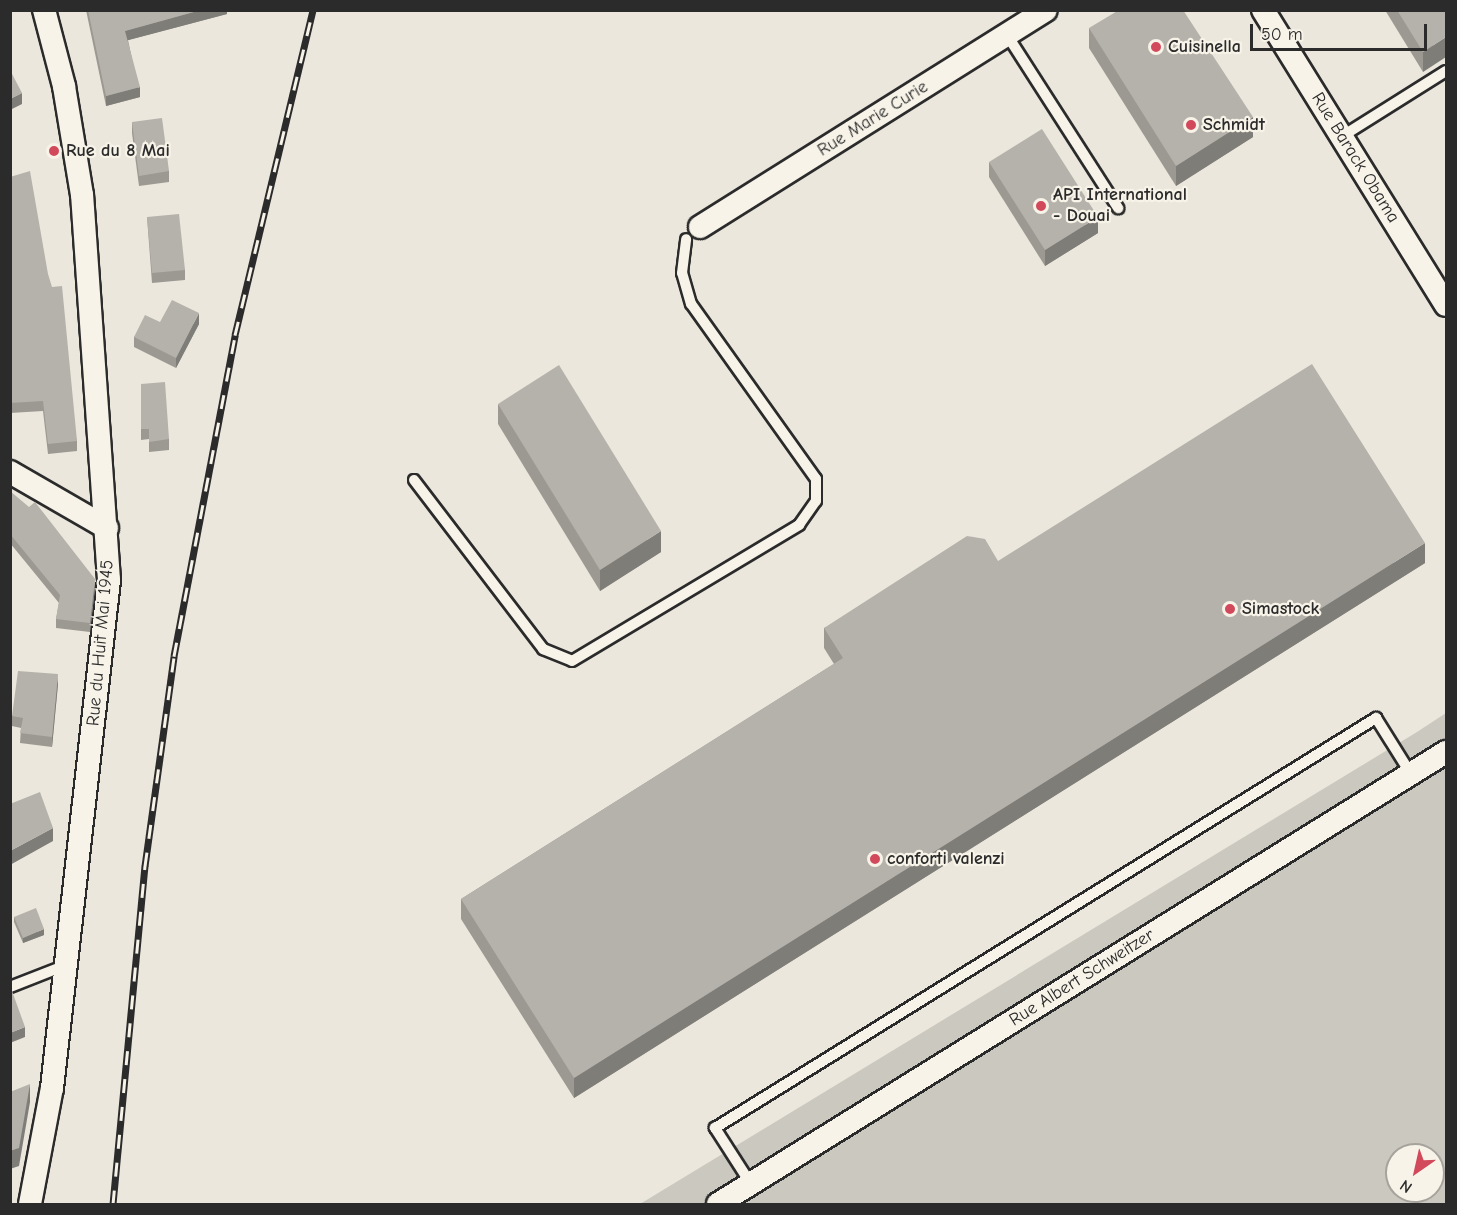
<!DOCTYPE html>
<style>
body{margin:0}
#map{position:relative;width:1457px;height:1215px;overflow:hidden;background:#ebe7dd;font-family:"Comic Neue",sans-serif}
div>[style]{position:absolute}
.green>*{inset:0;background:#cbc8bf}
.roads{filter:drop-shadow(2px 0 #2b2b2b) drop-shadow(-2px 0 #2b2b2b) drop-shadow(0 2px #2b2b2b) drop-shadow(0 -2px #2b2b2b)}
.service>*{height:10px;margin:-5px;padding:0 5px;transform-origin:5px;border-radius:5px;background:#f7f3e8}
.minor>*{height:22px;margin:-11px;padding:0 11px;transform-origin:11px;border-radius:11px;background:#f7f3e8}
.rail>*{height:7px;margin-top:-3.5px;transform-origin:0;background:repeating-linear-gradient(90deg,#f7f3e8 0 14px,#2b2b2b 0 28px);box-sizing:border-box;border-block:2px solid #2b2b2b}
.wall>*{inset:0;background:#9c9993}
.shaded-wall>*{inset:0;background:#7f7d78}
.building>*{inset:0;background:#b5b2ab}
.dots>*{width:16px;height:16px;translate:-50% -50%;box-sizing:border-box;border:3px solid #f7f3e8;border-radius:50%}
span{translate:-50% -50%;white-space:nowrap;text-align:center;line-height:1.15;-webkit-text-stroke:4.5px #f7f3e8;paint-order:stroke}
.poi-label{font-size:18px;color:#2b2b2b;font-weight:700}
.left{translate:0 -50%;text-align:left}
.street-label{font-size:18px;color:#2b2b2b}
.frame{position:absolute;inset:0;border:12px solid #2b2b2b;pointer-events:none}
.north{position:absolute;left:1385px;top:1143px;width:60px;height:60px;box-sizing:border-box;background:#f7f3e8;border:2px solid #a5a39c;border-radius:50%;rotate:214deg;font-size:16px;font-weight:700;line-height:24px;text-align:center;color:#2b2b2b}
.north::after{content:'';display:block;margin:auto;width:21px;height:27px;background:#d1495b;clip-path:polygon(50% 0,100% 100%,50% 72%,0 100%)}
.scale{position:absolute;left:1250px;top:24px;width:177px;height:27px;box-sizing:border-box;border:3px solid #2b2b2b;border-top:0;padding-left:8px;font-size:18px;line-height:21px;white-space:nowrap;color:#2b2b2b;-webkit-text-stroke:4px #f7f3e8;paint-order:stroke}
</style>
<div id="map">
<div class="green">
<i style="clip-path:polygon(evenodd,1446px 713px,1446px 1204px,640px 1204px,1417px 732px,1446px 713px,1397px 1155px,1433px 1155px,1433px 1191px,1397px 1191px,1397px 1155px)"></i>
</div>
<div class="roads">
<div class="service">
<i style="left:1007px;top:35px;width:206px;rotate:57.3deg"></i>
<i style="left:1341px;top:137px;width:124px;rotate:-32.2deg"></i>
<i style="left:414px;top:480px;width:213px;rotate:52.6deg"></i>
<i style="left:543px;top:649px;width:31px;rotate:22deg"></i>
<i style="left:572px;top:661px;width:265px;rotate:-30.9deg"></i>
<i style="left:799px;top:525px;width:29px;rotate:-55deg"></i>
<i style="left:816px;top:501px;width:22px;rotate:-90deg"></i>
<i style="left:816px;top:479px;width:215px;rotate:-125.5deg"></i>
<i style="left:691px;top:304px;width:32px;rotate:-106deg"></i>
<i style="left:682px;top:273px;width:34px;rotate:-83deg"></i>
<i style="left:10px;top:987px;width:60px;rotate:-21.4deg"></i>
<i style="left:751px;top:1184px;width:67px;rotate:-122.7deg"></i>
<i style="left:715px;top:1128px;width:778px;rotate:-31.81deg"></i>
<i style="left:1376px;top:718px;width:66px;rotate:58deg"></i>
</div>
<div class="minor">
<i style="left:1263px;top:10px;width:347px;rotate:58.2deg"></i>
<i style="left:700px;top:227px;width:408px;rotate:-32.1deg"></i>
<i style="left:10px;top:472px;width:112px;rotate:30deg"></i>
<i style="left:30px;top:1204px;width:118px;rotate:-79.3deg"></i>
<i style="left:52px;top:1088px;width:511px;rotate:-83.6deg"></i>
<i style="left:109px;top:580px;width:386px;rotate:-94deg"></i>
<i style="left:82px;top:195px;width:110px;rotate:-99.4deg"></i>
<i style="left:64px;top:86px;width:79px;rotate:-104.7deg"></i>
<i style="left:718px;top:1204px;width:857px;rotate:-31.84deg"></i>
</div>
</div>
<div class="rail">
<i style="left:113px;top:1204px;width:340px;rotate:-84.6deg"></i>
<i style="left:145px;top:866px;width:212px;rotate:-82.1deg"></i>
<i style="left:174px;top:656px;width:327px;rotate:-79.2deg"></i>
<i style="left:235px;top:335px;width:334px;rotate:-76.5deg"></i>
</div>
<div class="wall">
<i style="clip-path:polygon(86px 10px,227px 10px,227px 14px,128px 40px,140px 97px,106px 106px)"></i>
<i style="clip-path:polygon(1385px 10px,1446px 10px,1423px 72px)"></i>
<i style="clip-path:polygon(1089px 28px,1253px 137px,1176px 186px,1089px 48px)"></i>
<i style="clip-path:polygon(132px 122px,169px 171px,169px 182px,139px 186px,132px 133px)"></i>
<i style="clip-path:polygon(989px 162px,1098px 233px,1045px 266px,989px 177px)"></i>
<i style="clip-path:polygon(10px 177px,77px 441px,77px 451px,48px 454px,43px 411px,10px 413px)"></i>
<i style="clip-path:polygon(147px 217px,185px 270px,185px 280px,152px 283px)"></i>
<i style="clip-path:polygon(160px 322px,199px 324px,176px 368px,134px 347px,134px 337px)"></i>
<i style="clip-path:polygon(141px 384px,169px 439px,169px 450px,149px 452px,149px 439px,141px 440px)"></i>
<i style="clip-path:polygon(498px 404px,661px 552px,600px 591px,498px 424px)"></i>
<i style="clip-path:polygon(10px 491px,95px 588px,90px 632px,56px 628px,56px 619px,59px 603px,10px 543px)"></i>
<i style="clip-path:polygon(998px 561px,1425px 563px,574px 1098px,461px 919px,461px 899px,834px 664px,824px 648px,824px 628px)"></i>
<i style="clip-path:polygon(58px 684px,52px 747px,20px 743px,21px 728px,12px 726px,12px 716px)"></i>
<i style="clip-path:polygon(14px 917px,44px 935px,23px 943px,14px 922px)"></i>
</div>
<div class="shaded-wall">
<i style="clip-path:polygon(201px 10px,227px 10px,227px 14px,125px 41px,125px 31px)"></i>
<i style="clip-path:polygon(1446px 37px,1446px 57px,1423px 72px,1423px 52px)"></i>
<i style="clip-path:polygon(140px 87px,140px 97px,106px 106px,106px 96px)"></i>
<i style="clip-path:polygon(22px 93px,22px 104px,10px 110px,10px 99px)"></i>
<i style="clip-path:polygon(1253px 117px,1253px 137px,1176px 186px,1176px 166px)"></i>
<i style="clip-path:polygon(1098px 217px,1098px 233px,1045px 266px,1045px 250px)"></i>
<i style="clip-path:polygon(199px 313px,199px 324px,176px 368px,176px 358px)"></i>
<i style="clip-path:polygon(661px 531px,661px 552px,600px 591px,600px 570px)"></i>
<i style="clip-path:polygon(1425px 543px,1425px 563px,574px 1098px,574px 1078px)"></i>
<i style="clip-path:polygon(95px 579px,95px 588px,90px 632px,90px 623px)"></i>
<i style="clip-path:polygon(58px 674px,58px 684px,52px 747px,52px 737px)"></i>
<i style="clip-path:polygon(53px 828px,53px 841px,10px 865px,10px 851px)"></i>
<i style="clip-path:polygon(12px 902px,12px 916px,10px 916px,10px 903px)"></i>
<i style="clip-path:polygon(44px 929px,44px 935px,23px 943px,23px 938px)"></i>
<i style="clip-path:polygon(25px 1027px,25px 1037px,10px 1043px,10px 1033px)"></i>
<i style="clip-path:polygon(30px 1084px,30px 1102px,19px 1166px,10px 1169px,10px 1151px)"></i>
</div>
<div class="building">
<i style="clip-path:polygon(88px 10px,201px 10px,125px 31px,140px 87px,106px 96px)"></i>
<i style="clip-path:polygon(1119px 10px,1183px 10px,1253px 117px,1176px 166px,1089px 28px)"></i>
<i style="clip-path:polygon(1397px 10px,1446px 10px,1446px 37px,1423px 52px)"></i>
<i style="clip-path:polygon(10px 70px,22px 93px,10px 99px)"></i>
<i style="clip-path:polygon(162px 118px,169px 171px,139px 176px,132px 122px)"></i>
<i style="clip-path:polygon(1042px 129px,1098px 217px,1045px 250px,989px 162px)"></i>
<i style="clip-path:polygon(30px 171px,48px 274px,52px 287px,62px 286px,77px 441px,48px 444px,43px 401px,10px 403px,10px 177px)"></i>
<i style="clip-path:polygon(179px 214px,185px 270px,152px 273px,147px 217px)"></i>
<i style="clip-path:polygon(172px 300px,199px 313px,176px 358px,134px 337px,145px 315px,160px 322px)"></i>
<i style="clip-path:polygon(1312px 364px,1425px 543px,574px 1078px,461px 899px,843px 658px,824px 628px,967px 536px,985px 539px,998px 561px)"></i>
<i style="clip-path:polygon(559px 365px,661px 531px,600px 570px,498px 404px)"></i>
<i style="clip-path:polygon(165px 382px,169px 439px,149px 442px,149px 429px,141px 429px,141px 384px)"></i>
<i style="clip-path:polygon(10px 491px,29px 507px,35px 502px,95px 579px,90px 623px,56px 619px,60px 595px,10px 534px)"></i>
<i style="clip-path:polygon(18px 671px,58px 674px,52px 737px,20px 733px,23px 718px,12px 716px)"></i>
<i style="clip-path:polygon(40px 792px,53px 828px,10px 851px,10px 804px)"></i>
<i style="clip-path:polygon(36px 908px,44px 929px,23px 938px,14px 917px)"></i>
<i style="clip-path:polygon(12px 991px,25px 1027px,10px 1033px,10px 992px)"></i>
<i style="clip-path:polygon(30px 1084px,19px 1148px,10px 1151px,10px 1092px)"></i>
</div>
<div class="dots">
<i style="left:1156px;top:47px;background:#d1495b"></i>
<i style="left:1191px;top:125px;background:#d1495b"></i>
<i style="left:54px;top:151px;background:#d1495b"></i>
<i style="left:1041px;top:206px;background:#d1495b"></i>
<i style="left:1230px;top:609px;background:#d1495b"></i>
<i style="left:875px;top:859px;background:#d1495b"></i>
</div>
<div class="poi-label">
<span class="left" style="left:1168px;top:47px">Cuisinella</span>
<span class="left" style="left:1203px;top:125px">Schmidt</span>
<span class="left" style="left:66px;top:151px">Rue du 8 Mai</span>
<span class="left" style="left:1053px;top:206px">API International<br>- Douai</span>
<span class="left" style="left:1242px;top:609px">Simastock</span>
<span class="left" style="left:887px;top:859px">conforti valenzi</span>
</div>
<div class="street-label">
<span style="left:873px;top:119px;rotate:-32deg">Rue Marie Curie</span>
<span style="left:1355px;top:158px;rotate:58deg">Rue Barack Obama</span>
<span style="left:101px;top:643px;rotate:-85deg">Rue du Huit Mai 1945</span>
<span style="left:1082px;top:978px;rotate:-32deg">Rue Albert Schweitzer</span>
</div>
<div class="frame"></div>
<div class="north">N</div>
<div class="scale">50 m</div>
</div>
